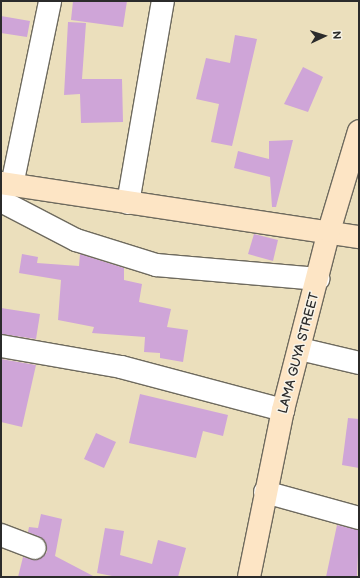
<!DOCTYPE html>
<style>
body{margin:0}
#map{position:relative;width:360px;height:578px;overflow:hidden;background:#ebdfbc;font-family:"Balsamiq Sans",sans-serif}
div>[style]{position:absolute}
.building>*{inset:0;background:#cfa5d8}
.roads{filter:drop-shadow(1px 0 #6e6a5e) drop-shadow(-1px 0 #6e6a5e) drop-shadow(0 1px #6e6a5e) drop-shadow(0 -1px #6e6a5e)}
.street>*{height:22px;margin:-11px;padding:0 11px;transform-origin:11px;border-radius:11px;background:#fff}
.secondary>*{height:22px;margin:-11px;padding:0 11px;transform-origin:11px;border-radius:11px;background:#fde5c5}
span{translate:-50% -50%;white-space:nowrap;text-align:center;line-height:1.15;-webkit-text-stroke:3px #f7f3e8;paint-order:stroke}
.street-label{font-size:13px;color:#2b2b2b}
.frame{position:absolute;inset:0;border:2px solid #2b2b2b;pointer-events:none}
.north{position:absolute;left:304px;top:16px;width:40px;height:40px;-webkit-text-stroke:3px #f7f3e8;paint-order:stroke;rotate:86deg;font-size:11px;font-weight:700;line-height:16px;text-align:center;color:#2b2b2b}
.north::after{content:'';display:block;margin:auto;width:14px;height:18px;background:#2b2b2b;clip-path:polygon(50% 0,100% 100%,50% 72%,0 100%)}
</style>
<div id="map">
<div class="building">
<i style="clip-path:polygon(73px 1px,127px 1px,123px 27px,71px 20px)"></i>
<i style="clip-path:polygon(1px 16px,30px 21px,27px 37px,1px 33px)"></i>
<i style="clip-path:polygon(68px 22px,86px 23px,82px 79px,122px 79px,123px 122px,81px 123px,80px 94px,64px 95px)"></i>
<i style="clip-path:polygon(235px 35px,257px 39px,232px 146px,211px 142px,219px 104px,196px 99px,206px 58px,230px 63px)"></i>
<i style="clip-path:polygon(303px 67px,323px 77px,308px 112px,284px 104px)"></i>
<i style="clip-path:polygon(293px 140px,276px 207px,272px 207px,270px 177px,234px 168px,238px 151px,269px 159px,269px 141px)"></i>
<i style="clip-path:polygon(254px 234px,278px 240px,273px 261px,248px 254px)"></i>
<i style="clip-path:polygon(22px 254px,38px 257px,37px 263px,79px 266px,80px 254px,124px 268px,124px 280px,142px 284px,139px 302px,171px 309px,167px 327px,188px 330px,183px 362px,160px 358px,160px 353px,144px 352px,145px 337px,92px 333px,94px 327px,58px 320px,61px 280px,19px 273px)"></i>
<i style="clip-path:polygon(1px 308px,40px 314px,36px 339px,1px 334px)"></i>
<i style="clip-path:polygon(1px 359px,36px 365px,22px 427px,1px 422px)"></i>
<i style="clip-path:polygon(140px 394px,228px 415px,223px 436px,203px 431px,196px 458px,129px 443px)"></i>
<i style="clip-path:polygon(348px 418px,359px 419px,359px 468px,342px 465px)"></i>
<i style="clip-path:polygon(96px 433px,116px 442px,104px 468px,84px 459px)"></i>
<i style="clip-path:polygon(41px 514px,62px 519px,55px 556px,95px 577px,18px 577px,23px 557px,37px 560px,47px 552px,44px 540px,28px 532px,29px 527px,38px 528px)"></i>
<i style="clip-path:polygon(337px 525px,359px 530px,357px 577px,326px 577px)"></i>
<i style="clip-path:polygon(105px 528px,124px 531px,120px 555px,152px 564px,158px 540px,186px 548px,178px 577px,117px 577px,97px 573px)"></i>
</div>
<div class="roads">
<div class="street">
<i style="left:12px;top:185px;width:188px;rotate:-78.3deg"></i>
<i style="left:1px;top:201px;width:85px;rotate:27.5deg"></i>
<i style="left:76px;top:240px;width:84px;rotate:17.4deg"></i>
<i style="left:156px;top:265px;width:163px;rotate:4.9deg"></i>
<i style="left:128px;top:203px;width:205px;rotate:-80.2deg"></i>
<i style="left:1px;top:346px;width:122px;rotate:9.9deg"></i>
<i style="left:121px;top:367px;width:168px;rotate:14.9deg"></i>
<i style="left:300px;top:349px;width:61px;rotate:13.3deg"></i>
<i style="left:265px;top:492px;width:98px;rotate:15.5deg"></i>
<i style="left:1px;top:535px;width:36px;rotate:21deg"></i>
</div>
<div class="secondary">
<i style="left:1px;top:183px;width:362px;rotate:8.6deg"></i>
<i style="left:249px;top:577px;width:170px;rotate:-78.5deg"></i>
<i style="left:283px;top:410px;width:185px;rotate:-75.6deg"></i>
<i style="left:329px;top:231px;width:104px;rotate:-73.3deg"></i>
</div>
</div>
<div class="street-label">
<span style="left:299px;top:353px;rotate:-75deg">LAMA GUYA STREET</span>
</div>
<div class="frame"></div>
<div class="north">N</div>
</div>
